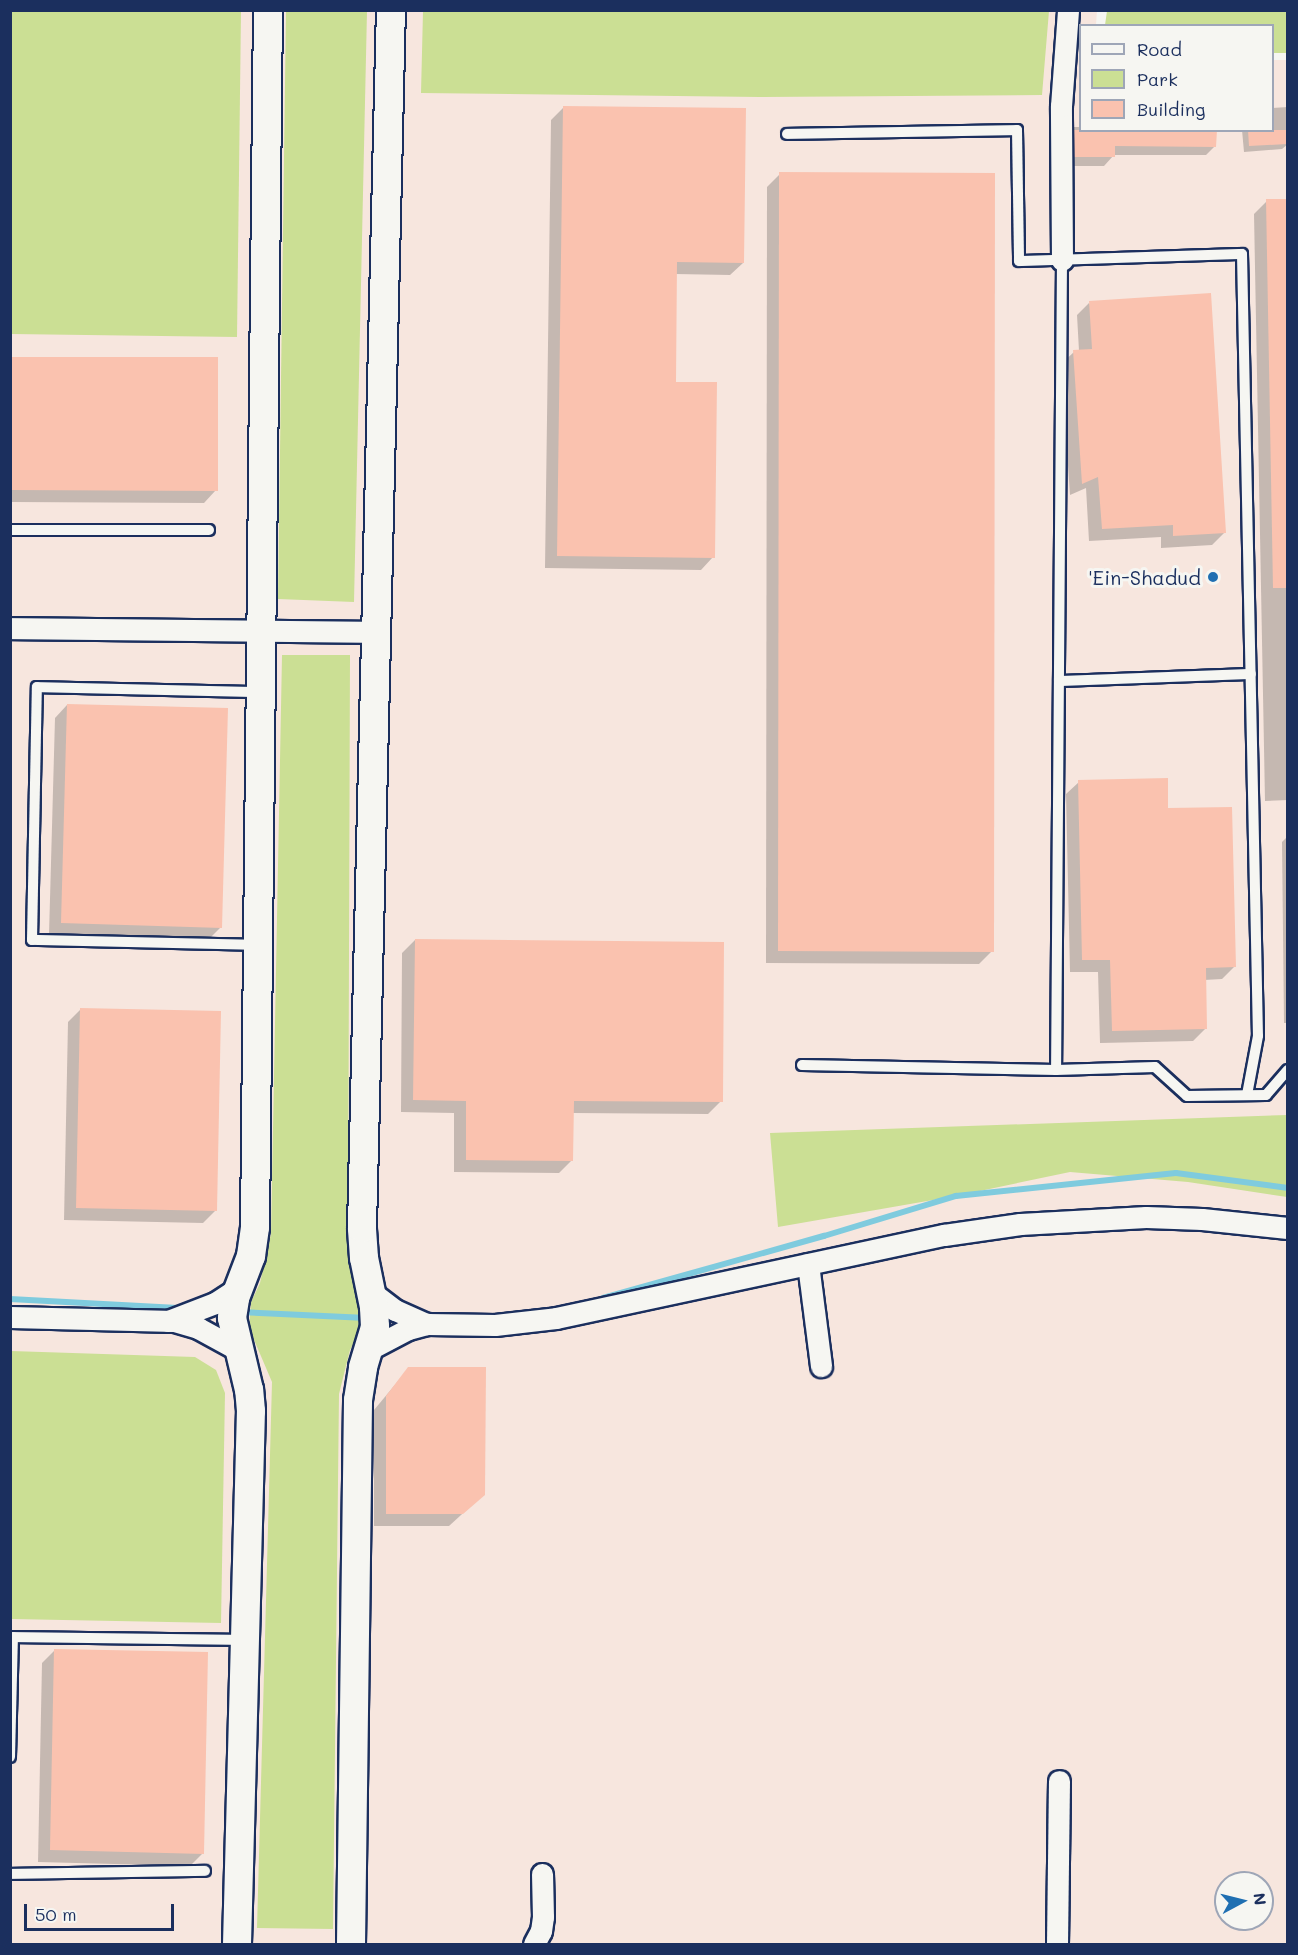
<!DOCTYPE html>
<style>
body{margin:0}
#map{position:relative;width:1298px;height:1955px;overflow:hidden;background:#f6f6f2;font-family:Mali,sans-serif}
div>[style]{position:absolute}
.built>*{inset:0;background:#f7e6de}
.green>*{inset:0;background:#cbdf94}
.shadow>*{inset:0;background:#0003}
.stream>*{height:6px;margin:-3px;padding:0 3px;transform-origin:3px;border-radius:3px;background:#7fcbde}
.building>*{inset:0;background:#fac2af}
.roads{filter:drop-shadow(2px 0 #1b2f5e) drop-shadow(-2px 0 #1b2f5e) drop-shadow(0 2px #1b2f5e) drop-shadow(0 -2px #1b2f5e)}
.lane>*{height:10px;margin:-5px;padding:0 5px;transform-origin:5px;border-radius:5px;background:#f6f6f2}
.street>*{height:21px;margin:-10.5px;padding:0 10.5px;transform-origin:10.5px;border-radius:10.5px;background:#f6f6f2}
.secondary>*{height:28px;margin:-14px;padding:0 14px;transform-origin:14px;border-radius:14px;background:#f6f6f2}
.dots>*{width:16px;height:16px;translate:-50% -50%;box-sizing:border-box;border:3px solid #f6f6f2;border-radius:50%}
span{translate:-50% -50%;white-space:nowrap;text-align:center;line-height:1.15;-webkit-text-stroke:6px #f6f6f2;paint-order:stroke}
.poi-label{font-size:20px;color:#1b2f5e}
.right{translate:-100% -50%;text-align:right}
.frame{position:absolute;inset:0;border:12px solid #1b2f5e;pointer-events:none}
.legend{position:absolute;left:1079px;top:24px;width:195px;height:108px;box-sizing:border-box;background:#f6f6f2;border:2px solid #9ea6b7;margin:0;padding:8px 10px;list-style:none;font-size:18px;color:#1b2f5e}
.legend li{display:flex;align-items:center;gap:12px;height:30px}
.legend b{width:30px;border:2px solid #9ea6b7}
.north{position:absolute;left:1214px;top:1871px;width:60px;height:60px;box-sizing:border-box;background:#f6f6f2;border:2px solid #9ea6b7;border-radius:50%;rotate:83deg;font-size:16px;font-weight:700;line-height:24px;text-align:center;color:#1b2f5e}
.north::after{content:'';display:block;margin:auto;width:21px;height:27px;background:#1f6fb2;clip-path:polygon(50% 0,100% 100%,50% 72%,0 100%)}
.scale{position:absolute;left:24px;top:1904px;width:150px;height:27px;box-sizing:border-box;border:3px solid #1b2f5e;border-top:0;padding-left:8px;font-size:18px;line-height:21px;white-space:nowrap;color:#1b2f5e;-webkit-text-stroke:4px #f6f6f2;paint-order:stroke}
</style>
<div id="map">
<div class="built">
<i style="clip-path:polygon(evenodd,11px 11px,1097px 11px,1096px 25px,1080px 26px,1080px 130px,1272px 130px,1273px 60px,1287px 60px,1287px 1944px,11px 1944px,11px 11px,1226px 1883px,1262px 1883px,1262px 1919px,1226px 1919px,1226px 1883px)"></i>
</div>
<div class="green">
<i style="clip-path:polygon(11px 10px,241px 11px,237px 337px,11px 334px)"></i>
<i style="clip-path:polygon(286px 11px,367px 11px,354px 602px,278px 599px)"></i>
<i style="clip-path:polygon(423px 11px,423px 10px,1049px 11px,1042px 95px,760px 97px,421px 93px)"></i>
<i style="clip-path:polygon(1107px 11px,1287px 11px,1287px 53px,1273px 53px,1272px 26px,1105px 25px)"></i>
<i style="clip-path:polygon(282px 655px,350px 655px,348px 1251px,362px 1305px,359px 1333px,350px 1350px,339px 1394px,333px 1929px,257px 1928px,272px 1382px,249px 1328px,251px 1302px,260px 1283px,271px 1234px)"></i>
<i style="clip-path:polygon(1287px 1115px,1287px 1197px,1188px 1182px,1070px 1172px,956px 1196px,778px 1227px,770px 1133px)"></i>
<i style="clip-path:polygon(11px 1351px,195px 1357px,216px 1370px,225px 1393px,221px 1623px,11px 1619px)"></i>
</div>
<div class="shadow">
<i style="clip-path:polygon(1288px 107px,1288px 144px,1282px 149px,1244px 152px,1242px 130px,1272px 130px,1272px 108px)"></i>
<i style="clip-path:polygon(563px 108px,743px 263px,730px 275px,675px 274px,674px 384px,713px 557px,701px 570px,545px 568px,551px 120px)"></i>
<i style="clip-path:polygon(1074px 127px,1080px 127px,1080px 130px,1215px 146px,1206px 155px,1114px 155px,1104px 166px,1065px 166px,1065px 137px)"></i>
<i style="clip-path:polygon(780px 174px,992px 951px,979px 964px,766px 963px,767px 187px)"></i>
<i style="clip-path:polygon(1267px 201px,1288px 201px,1288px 800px,1265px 801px,1254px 214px)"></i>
<i style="clip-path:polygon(1089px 303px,1225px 532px,1212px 545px,1161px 548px,1161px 537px,1089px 541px,1086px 488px,1070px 495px,1061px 364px,1074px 352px,1079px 351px,1077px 315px)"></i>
<i style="clip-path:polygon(11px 358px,216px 490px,204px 503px,10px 502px)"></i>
<i style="clip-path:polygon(67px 705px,221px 927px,208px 940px,49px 935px,55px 718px)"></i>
<i style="clip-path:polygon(1079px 782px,1167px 810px,1234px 967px,1222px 979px,1204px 980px,1206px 1028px,1193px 1041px,1100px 1043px,1098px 972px,1070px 972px,1066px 794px)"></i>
<i style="clip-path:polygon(1288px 836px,1288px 1023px,1284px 1023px,1282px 842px)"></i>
<i style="clip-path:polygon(415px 940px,721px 1101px,708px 1114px,572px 1113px,572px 1160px,559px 1173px,454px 1172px,454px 1113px,401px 1112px,402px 953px)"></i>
<i style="clip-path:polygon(81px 1009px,216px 1210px,203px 1223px,64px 1220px,68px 1022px)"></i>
<i style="clip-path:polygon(409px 1368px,484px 1494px,449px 1526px,374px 1526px,374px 1410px)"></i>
<i style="clip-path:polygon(55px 1650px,203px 1853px,190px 1866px,38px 1862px,42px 1663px)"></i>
</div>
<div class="stream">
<i style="left:603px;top:1298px;width:230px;rotate:-15.7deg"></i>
<i style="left:824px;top:1236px;width:138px;rotate:-16.9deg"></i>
<i style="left:956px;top:1196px;width:221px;rotate:-6deg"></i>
<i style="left:1176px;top:1173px;width:113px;rotate:7.6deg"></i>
<i style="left:10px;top:1299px;width:168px;rotate:3.1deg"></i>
<i style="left:239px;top:1312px;width:128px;rotate:2.7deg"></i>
</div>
<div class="building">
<i style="clip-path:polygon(563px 106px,746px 108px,744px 263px,677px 262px,676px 382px,717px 382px,715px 558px,557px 556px)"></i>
<i style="clip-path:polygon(1074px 130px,1217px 130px,1216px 147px,1115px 146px,1115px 157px,1074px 157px)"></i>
<i style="clip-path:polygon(1248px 130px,1287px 130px,1287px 144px,1249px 146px)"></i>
<i style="clip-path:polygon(779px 172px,995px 173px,994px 952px,778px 951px)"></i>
<i style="clip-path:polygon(1266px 199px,1287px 199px,1287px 588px,1273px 588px)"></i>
<i style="clip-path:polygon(1211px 293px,1226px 533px,1173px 536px,1173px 525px,1102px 529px,1098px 477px,1082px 484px,1073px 350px,1092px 349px,1089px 301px)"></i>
<i style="clip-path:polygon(11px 357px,218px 357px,218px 491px,10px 490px)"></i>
<i style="clip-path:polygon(67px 704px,228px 708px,222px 928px,61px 923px)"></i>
<i style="clip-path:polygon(1168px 778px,1168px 808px,1232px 807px,1236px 967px,1206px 968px,1207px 1029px,1112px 1031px,1110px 960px,1082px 960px,1078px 780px)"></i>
<i style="clip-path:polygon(415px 939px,724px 942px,723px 1102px,574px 1101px,573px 1161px,466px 1160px,466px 1101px,413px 1100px)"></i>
<i style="clip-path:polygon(80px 1008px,221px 1011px,217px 1211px,76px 1208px)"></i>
<i style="clip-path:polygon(408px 1367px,486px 1367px,485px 1495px,463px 1514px,386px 1514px,386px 1396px)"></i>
<i style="clip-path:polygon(54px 1649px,208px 1652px,204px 1854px,50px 1850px)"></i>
</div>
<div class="roads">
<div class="lane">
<i style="left:787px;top:134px;width:230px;rotate:-1deg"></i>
<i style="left:1017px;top:130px;width:131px;rotate:89.1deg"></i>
<i style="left:1019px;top:261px;width:223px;rotate:-1.8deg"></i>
<i style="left:1242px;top:254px;width:782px;rotate:88.83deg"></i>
<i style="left:1258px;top:1036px;width:60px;rotate:100.6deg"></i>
<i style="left:1062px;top:260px;width:810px;rotate:90.42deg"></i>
<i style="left:1056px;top:1070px;width:99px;rotate:-1.7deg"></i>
<i style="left:1155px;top:1067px;width:43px;rotate:42.2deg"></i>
<i style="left:1187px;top:1096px;width:79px;rotate:-0.7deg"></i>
<i style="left:1266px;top:1095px;width:33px;rotate:-49deg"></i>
<i style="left:10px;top:530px;width:199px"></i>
<i style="left:1059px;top:681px;width:192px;rotate:-2.1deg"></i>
<i style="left:258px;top:945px;width:226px;rotate:-178.7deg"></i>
<i style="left:32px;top:940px;width:253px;rotate:-88.9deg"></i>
<i style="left:37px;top:687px;width:222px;rotate:1.3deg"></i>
<i style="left:802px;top:1065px;width:254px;rotate:1.1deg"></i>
<i style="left:10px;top:1757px;width:120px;rotate:-88.6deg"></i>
<i style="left:13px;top:1637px;width:232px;rotate:0.7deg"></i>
<i style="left:10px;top:1874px;width:195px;rotate:-0.9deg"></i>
</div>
<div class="street">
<i style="left:1062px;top:260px;width:154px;rotate:-90.4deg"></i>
<i style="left:1061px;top:106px;width:96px;rotate:-85.8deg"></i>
<i style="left:10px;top:628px;width:366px;rotate:0.6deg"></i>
<i style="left:808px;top:1264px;width:103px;rotate:82.7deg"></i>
<i style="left:371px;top:1292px;width:30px;rotate:37deg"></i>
<i style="left:395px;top:1310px;width:35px;rotate:24deg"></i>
<i style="left:10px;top:1317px;width:164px;rotate:1.4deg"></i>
<i style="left:174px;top:1321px;width:25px;rotate:16deg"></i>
<i style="left:198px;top:1328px;width:48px;rotate:28.7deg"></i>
<i style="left:168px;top:1321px;width:50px;rotate:-21deg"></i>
<i style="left:215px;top:1303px;width:31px;rotate:-33deg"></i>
<i style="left:370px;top:1349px;width:43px;rotate:-27.8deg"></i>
<i style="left:408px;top:1329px;width:20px;rotate:-15deg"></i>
<i style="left:427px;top:1324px;width:68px;rotate:0.8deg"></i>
<i style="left:495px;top:1325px;width:61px;rotate:-6.5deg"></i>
<i style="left:556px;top:1318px;width:397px;rotate:-12.1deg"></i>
<i style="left:944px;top:1235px;width:77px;rotate:-8.2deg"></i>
<i style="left:1020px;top:1224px;width:126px;rotate:-3.2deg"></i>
<i style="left:1146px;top:1217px;width:56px;rotate:2deg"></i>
<i style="left:1202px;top:1219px;width:86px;rotate:6deg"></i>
<i style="left:534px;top:1944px;width:15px;rotate:-62deg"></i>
<i style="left:541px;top:1931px;width:14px;rotate:-82deg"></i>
<i style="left:543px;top:1917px;width:43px;rotate:-91.3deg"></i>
<i style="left:1057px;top:1944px;width:163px;rotate:-89.3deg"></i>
</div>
<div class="secondary">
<i style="left:237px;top:1944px;width:533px;rotate:-88.5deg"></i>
<i style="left:251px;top:1411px;width:21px;rotate:-95deg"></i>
<i style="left:249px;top:1390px;width:74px;rotate:-103.3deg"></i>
<i style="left:232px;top:1318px;width:20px;rotate:-81deg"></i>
<i style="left:235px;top:1298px;width:45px;rotate:-69.1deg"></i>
<i style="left:251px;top:1256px;width:29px;rotate:-82deg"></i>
<i style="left:255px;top:1227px;width:1217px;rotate:-89.39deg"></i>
<i style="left:351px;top:1944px;width:544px;rotate:-89.26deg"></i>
<i style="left:358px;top:1400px;width:33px;rotate:-81deg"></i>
<i style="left:363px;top:1367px;width:42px;rotate:-73.3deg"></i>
<i style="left:375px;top:1327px;width:20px;rotate:-93deg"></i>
<i style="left:374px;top:1307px;width:50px;rotate:-101.5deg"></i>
<i style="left:364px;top:1258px;width:30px;rotate:-94deg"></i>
<i style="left:362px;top:1228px;width:1218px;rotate:-88.64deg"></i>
</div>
</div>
<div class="dots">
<i style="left:1213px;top:577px;background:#1f6fb2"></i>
</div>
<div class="poi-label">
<span class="right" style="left:1201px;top:577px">'Ein-Shadud</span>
</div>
<div class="frame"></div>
<ul class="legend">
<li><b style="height:8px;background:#f6f6f2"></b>Road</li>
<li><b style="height:16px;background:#cbdf94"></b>Park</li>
<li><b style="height:16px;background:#fac2af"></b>Building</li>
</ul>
<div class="north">N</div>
<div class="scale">50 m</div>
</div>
